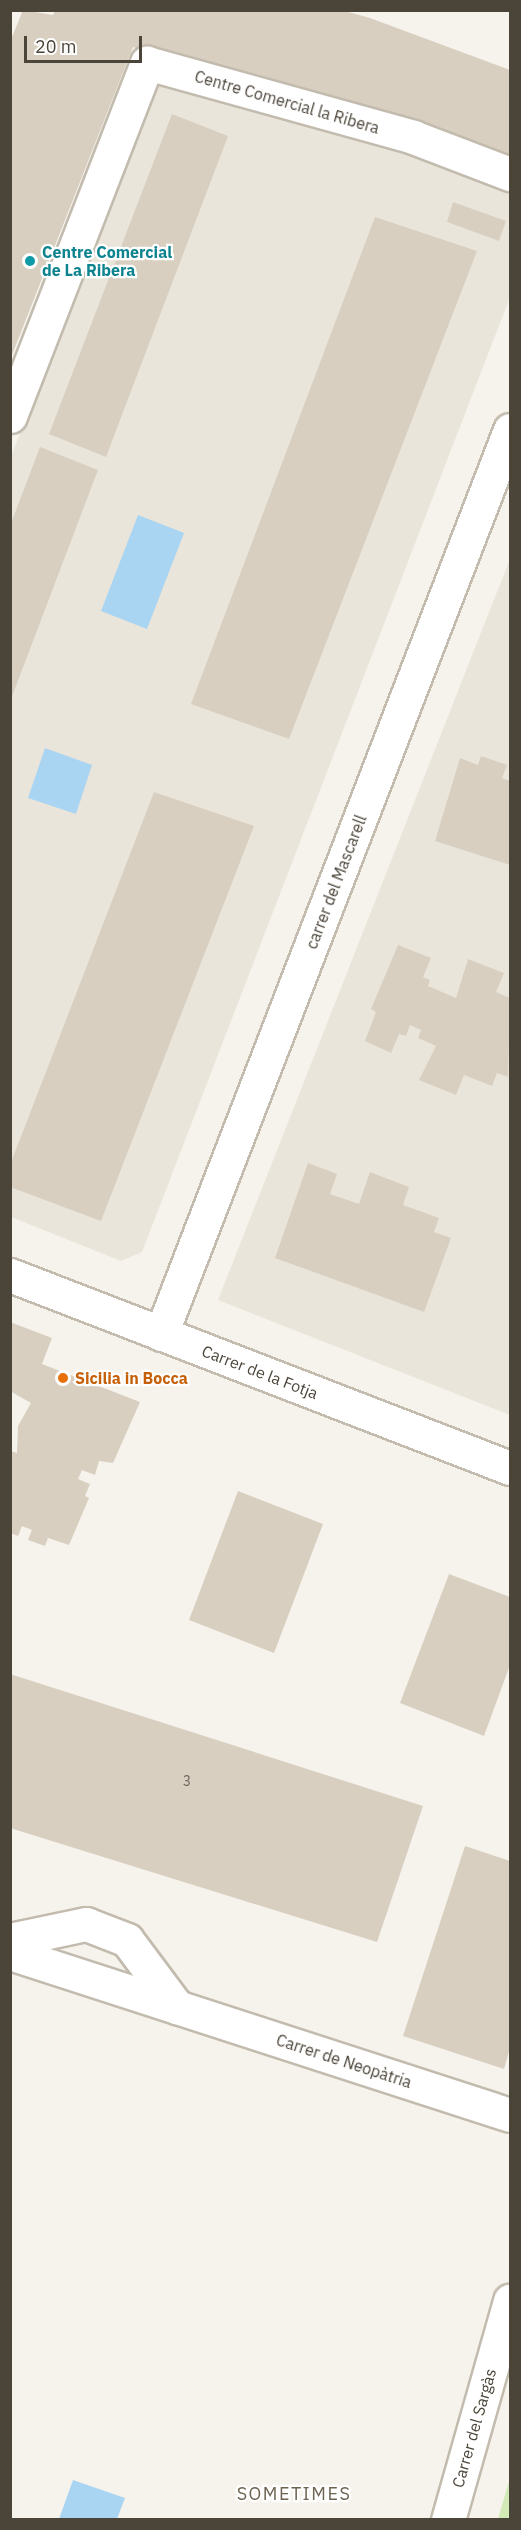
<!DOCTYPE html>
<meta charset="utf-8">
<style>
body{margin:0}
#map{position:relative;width:521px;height:2530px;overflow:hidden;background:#f6f3ec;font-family:"IBM Plex Sans",sans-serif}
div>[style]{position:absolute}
.residential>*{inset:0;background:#eae5da}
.green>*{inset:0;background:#d2eab5}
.water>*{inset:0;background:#a9d4f2}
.building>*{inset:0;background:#d8cfc1}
.roads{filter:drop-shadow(2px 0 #c2bbae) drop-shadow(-2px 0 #c2bbae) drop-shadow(0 2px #c2bbae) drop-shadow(0 -2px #c2bbae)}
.minor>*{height:33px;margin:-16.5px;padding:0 16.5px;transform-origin:16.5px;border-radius:16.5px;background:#fff}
.dots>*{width:16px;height:16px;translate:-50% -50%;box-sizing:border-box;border:3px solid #fff;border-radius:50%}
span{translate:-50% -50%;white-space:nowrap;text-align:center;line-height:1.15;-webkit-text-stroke:4.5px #fff;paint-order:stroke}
.number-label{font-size:14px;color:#6e675b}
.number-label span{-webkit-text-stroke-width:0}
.street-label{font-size:16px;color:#4b4439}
.culture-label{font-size:16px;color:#0d838f;font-weight:700}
.left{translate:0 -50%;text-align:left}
.food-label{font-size:16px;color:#c56008;font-weight:700}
.neighbourhood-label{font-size:18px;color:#6e6250;letter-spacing:1.5px}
.frame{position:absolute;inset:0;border:12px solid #4b4439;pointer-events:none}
.scale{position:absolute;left:24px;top:36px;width:118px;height:27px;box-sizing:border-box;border:3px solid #4b4439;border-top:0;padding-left:8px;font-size:18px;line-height:21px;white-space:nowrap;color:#4b4439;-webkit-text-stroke:4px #fff;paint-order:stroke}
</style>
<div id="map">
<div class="residential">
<i style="clip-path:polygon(170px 84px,342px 125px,510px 193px,510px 297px,142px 1252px,121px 1261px,11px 1217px,10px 459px,155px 87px)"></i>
<i style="clip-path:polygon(510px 559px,510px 1415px,218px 1300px)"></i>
</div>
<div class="green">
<i style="clip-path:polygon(510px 2476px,510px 2519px,498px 2519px,510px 2478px)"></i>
</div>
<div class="water">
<i style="clip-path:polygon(138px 515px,184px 533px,147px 629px,101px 611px)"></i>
<i style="clip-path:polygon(45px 748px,92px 765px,76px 814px,28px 798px)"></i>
<i style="clip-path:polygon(73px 2480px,125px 2498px,117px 2519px,59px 2519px)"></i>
</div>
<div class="building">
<i style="clip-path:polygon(23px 10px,53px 15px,55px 10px,341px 10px,370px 18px,510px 70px,510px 162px,411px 125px,133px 47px,10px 360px,10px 42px)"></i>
<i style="clip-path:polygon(172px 114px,228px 136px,106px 457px,49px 434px)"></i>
<i style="clip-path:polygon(453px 202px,506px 221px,499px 241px,447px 222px)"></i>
<i style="clip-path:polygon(375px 217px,477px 251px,289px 739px,191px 704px)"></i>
<i style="clip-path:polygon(40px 447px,98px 470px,11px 699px,10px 526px)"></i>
<i style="clip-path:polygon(481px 756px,507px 765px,502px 778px,510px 781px,510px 865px,435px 841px,460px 758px,478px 765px)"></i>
<i style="clip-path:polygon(154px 792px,254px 826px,101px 1221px,10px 1187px,10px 1165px)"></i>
<i style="clip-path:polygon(398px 945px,431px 958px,423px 977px,430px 980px,428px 986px,456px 998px,468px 959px,504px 973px,496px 992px,510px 998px,508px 1077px,497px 1073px,492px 1086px,464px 1075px,456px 1095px,419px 1080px,436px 1046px,418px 1038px,421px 1030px,410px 1025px,406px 1036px,399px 1034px,391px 1053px,365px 1041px,376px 1012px,371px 1009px)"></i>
<i style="clip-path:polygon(308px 1163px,337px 1174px,330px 1194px,359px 1204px,370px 1172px,409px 1187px,403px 1205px,439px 1218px,434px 1232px,451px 1238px,424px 1312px,275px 1258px)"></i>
<i style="clip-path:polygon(10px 1322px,52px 1338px,42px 1364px,140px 1402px,113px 1463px,99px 1461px,95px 1475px,82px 1470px,78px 1479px,90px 1484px,85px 1496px,89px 1498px,69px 1545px,48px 1538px,45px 1546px,28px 1540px,32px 1530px,22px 1526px,18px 1536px,10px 1533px,10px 1451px,17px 1453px,18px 1426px,31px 1403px,10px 1391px)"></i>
<i style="clip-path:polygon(238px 1491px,323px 1524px,274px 1653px,189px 1620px)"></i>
<i style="clip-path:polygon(449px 1574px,510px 1597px,510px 1665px,484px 1736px,400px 1703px)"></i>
<i style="clip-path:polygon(10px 1674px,423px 1806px,377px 1942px,10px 1828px)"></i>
<i style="clip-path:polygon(465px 1846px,510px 1861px,510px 2048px,504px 2069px,403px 2036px)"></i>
</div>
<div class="roads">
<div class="minor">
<i style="left:10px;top:416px;width:379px;rotate:-68.8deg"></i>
<i style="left:147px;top:63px;width:276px;rotate:15.5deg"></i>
<i style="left:413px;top:137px;width:104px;rotate:20.9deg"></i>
<i style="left:10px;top:1275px;width:536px;rotate:21.11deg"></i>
<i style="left:161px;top:1334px;width:969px;rotate:-68.89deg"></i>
<i style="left:10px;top:1940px;width:78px;rotate:-11.9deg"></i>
<i style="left:86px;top:1924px;width:44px;rotate:21.3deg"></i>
<i style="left:127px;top:1940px;width:84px;rotate:53.3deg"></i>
<i style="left:10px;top:1953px;width:526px;rotate:17.95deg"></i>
<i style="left:448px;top:2520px;width:228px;rotate:-74.2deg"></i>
</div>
</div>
<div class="dots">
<i style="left:30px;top:261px;background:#0f9aa8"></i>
<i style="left:63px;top:1378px;background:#e8710a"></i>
</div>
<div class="number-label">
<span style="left:187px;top:1781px">3</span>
</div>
<div class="street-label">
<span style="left:287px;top:102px;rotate:16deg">Centre Comercial la Ribera</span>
<span style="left:336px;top:882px;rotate:-69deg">carrer del Mascarell</span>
<span style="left:260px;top:1372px;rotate:21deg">Carrer de la Fotja</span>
<span style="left:344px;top:2061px;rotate:18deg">Carrer de Neopàtria</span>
<span style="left:474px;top:2428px;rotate:-74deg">Carrer del Sargàs</span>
</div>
<div class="culture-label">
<span class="left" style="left:42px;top:261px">Centre Comercial<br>de La Ribera</span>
</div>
<div class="food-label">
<span class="left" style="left:75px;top:1378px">Sicilia in Bocca</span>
</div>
<div class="neighbourhood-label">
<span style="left:294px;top:2494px">SOMETIMES</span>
</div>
<div class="frame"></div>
<div class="scale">20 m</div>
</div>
